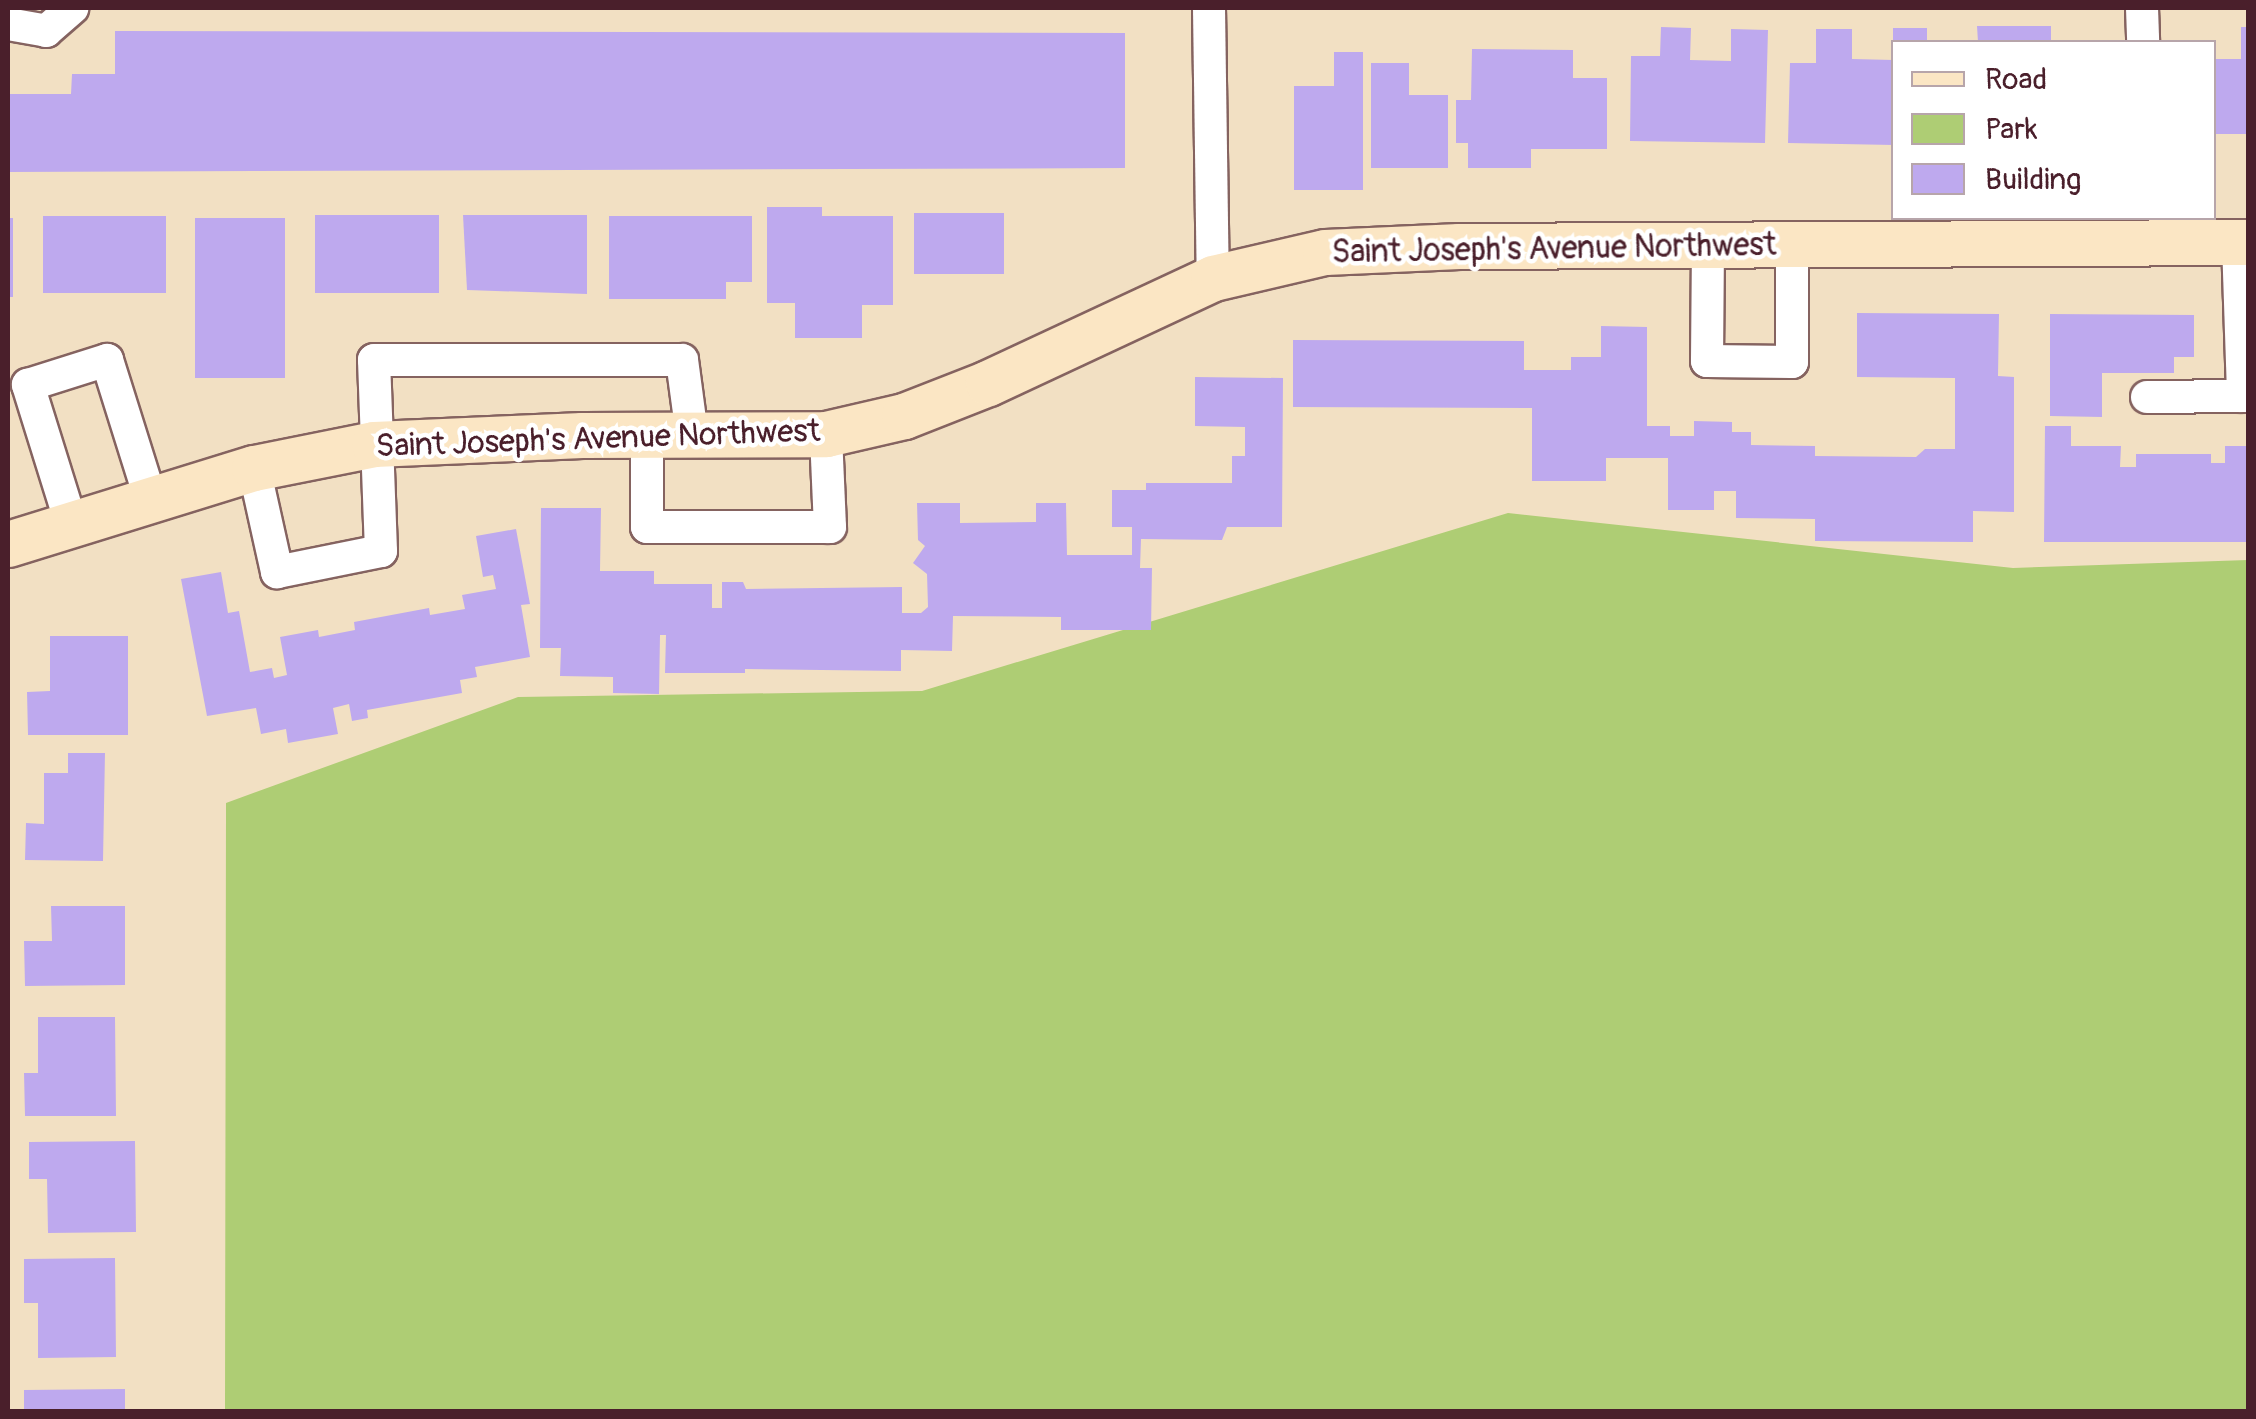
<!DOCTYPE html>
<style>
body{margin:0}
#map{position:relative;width:2256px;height:1419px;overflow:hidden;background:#f2e0c3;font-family:Pangolin,sans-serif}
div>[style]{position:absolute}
.green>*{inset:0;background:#aecd74}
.building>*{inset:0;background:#bea9ee}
.roads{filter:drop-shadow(2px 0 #856360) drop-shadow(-2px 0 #856360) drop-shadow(0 2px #856360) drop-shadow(0 -2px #856360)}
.street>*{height:32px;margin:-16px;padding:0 16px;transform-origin:16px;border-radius:16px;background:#fff}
.secondary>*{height:45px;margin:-22.5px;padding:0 22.5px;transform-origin:22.5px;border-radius:22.5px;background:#fbe6c4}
span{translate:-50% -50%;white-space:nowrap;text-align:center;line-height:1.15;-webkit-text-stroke:9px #fff;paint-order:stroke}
.street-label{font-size:32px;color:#4a1f2b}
.frame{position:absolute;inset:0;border:10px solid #4a1f2b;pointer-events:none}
.legend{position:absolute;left:1891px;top:40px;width:325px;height:180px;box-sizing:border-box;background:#fff;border:2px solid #b7a5aa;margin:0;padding:12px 18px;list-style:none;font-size:30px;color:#4a1f2b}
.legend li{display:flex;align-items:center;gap:20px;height:50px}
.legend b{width:50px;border:2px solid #b7a5aa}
</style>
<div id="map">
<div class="green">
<i style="clip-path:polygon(1508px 513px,2013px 568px,2248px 560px,2248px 1411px,225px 1412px,226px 803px,518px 697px,922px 691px)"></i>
</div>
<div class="building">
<i style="clip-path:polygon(1977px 26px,2051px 26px,2051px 42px,1978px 42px)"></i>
<i style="clip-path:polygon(1661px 27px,1691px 28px,1690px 60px,1731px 61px,1731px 29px,1768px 30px,1765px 143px,1630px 141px,1631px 56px,1660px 56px)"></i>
<i style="clip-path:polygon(2241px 27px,2248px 27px,2248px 134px,2214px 134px,2214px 59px,2241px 59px)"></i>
<i style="clip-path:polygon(1893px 28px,1927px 28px,1927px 42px,1893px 42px)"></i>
<i style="clip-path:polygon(1816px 29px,1852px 29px,1852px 59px,1894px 60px,1894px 145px,1788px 143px,1790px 63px,1816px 63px)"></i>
<i style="clip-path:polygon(115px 31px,1125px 33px,1125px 168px,8px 172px,8px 94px,71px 94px,72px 74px,115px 74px)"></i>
<i style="clip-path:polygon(1472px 49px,1573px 50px,1573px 78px,1607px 78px,1607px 149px,1531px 149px,1531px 168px,1468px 168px,1468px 143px,1456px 143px,1456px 100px,1471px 100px)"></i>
<i style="clip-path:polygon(1334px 52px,1363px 52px,1363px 190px,1294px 190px,1294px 86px,1334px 86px)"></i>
<i style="clip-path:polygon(1371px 63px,1409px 63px,1409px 95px,1448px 95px,1448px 168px,1371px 168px)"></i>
<i style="clip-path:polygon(767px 207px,822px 207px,822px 216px,893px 216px,893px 305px,862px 305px,862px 338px,795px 338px,795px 303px,767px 303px)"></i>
<i style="clip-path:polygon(914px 213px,1004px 213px,1004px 274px,914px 274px)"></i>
<i style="clip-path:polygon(315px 215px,439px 215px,439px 293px,315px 293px)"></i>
<i style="clip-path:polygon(463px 215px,587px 215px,587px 294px,467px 290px)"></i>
<i style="clip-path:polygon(43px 216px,166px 216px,166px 293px,43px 293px)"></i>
<i style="clip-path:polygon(609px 216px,752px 216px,752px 282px,726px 282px,726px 299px,609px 299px)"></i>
<i style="clip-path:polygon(8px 218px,13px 218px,13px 297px,8px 297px)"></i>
<i style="clip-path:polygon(195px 218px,285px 218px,285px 378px,195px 378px)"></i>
<i style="clip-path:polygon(1857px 313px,1999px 314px,1998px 376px,2014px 377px,2014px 512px,1973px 511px,1973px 542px,1815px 541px,1815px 519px,1736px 518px,1736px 491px,1714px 491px,1714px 510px,1668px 510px,1668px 458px,1606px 458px,1606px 481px,1532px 481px,1532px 408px,1293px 407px,1293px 340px,1524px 341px,1524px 370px,1571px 370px,1571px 357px,1601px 357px,1601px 326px,1647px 327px,1647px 426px,1670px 426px,1670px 436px,1694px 436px,1694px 421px,1732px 422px,1732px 432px,1751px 432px,1751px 445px,1815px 446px,1815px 456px,1916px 457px,1925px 449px,1955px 449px,1955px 378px,1857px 377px)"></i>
<i style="clip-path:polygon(2050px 314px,2194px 315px,2194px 357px,2174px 357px,2174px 373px,2102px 373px,2102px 417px,2050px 416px)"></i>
<i style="clip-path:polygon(1195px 377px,1283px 378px,1282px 527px,1227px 527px,1222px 540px,1141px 539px,1140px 568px,1152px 568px,1151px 630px,1061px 630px,1061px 617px,953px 616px,952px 651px,901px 650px,901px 671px,745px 669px,745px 673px,665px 673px,666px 635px,660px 635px,659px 694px,613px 693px,613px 677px,560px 676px,561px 648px,540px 648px,541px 508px,601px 508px,600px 571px,654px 571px,654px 584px,712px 584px,712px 608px,722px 608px,722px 582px,743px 582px,746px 589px,902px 587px,902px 613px,921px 613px,928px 607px,927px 574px,913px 563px,925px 546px,918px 540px,917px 503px,960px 503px,960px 523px,1036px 522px,1036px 503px,1066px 503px,1067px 555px,1132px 555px,1132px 527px,1112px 527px,1112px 490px,1146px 490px,1146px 483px,1232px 483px,1232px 456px,1245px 456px,1245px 427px,1195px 426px)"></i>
<i style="clip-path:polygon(2045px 426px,2071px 426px,2071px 446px,2121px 446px,2120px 467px,2136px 467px,2136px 454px,2211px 454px,2211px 463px,2225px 463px,2225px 446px,2248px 446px,2248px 542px,2044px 542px)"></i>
<i style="clip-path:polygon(516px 529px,530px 604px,521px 605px,530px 657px,475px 667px,477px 677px,460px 680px,462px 693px,367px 710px,368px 718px,352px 721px,349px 704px,333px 708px,338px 734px,288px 743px,286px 729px,261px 734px,256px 708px,207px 716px,181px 579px,221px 572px,228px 613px,239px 611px,250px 672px,272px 668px,274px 678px,287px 675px,280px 637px,318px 630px,319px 637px,355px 630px,354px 622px,429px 608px,430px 615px,465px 609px,462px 595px,496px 589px,493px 575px,483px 577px,476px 536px)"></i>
<i style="clip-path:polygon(50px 636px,128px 636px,128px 735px,28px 735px,27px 692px,50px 691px)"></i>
<i style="clip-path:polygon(68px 753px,105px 753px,103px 861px,25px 860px,26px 823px,44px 824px,44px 773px,68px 773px)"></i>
<i style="clip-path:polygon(51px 906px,125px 906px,125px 985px,25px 986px,24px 941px,52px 941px)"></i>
<i style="clip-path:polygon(38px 1017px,115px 1017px,116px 1116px,25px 1116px,24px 1073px,38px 1073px)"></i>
<i style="clip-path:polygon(135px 1141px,136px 1232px,48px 1233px,47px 1179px,29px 1179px,29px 1142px)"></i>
<i style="clip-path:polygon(115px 1258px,116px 1357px,38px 1358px,38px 1303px,24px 1303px,24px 1259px)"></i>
<i style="clip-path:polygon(125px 1389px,125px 1412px,24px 1412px,24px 1390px)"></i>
</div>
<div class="roads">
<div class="street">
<i style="left:1209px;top:8px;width:270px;rotate:89.2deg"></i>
<i style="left:2142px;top:8px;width:34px;rotate:88deg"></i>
<i style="left:8px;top:24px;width:39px;rotate:10deg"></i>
<i style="left:46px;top:31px;width:35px;rotate:-41deg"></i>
<i style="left:2238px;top:242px;width:154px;rotate:88.1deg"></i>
<i style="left:1708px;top:245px;width:116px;rotate:90.5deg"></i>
<i style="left:1707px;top:361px;width:85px;rotate:0.7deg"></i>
<i style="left:1792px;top:362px;width:118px;rotate:-90deg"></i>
<i style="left:2147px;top:397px;width:101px;rotate:-0.6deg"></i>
<i style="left:647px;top:436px;width:91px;rotate:90deg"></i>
<i style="left:647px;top:527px;width:183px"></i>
<i style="left:830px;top:527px;width:93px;rotate:-92.5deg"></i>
<i style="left:254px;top:468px;width:107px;rotate:77.5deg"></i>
<i style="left:277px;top:572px;width:106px;rotate:-11.4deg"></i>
<i style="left:381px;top:551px;width:191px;rotate:-92.1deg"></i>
<i style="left:374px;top:360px;width:308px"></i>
<i style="left:682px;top:360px;width:76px;rotate:82.4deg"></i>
<i style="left:71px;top:523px;width:145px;rotate:-107.3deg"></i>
<i style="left:28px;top:385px;width:83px;rotate:-17.6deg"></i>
<i style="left:107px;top:360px;width:144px;rotate:72.6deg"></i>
</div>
<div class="secondary">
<i style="left:8px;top:544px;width:257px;rotate:-17.2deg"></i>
<i style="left:254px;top:468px;width:122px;rotate:-11.3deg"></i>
<i style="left:374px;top:444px;width:208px;rotate:-2.5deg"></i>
<i style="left:582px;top:435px;width:244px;rotate:-0.2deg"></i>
<i style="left:826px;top:434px;width:80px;rotate:-13deg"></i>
<i style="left:904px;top:416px;width:90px;rotate:-21.4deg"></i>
<i style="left:988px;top:383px;width:248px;rotate:-25deg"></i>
<i style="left:1213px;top:278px;width:115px;rotate:-13.1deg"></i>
<i style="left:1325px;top:252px;width:134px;rotate:-2.6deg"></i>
<i style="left:1459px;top:246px;width:789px;rotate:-0.29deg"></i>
</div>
</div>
<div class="street-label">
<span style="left:1554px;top:249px;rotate:-1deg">Saint Joseph's Avenue Northwest</span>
<span style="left:598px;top:439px;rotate:-2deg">Saint Joseph's Avenue Northwest</span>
</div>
<div class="frame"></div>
<ul class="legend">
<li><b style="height:12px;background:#fbe6c4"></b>Road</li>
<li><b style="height:28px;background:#aecd74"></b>Park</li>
<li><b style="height:28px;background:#bea9ee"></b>Building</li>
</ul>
</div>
